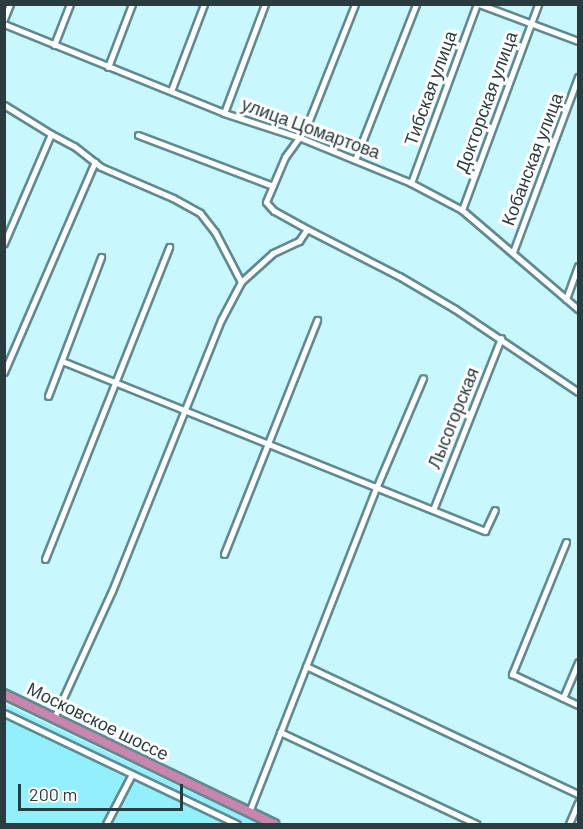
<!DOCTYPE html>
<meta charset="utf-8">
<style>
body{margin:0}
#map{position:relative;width:583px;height:829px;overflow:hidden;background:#c9f7fe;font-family:Barlow,sans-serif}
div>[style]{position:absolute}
.green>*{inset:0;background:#92f0fd}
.roads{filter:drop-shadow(2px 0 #5f8a90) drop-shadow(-2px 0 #5f8a90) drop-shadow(0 2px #5f8a90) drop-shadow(0 -2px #5f8a90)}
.minor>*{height:5px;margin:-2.5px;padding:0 2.5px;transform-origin:2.5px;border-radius:2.5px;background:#fff}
.trunk>*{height:8px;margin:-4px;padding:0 4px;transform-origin:4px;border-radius:4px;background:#cb84ae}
span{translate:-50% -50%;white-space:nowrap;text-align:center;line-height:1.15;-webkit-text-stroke:6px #fff;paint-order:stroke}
.street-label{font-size:18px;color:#2a3c3f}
.frame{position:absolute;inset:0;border:6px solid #2a3c3f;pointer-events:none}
.scale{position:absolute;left:18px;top:784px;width:165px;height:27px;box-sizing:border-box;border:3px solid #2a3c3f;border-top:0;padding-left:8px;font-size:18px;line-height:21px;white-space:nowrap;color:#2a3c3f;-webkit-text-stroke:4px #fff;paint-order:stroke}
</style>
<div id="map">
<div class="green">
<i style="clip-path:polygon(5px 704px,259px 824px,5px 824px)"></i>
</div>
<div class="roads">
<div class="minor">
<i style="left:479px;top:4px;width:106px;rotate:20.5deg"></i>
<i style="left:4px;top:19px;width:16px;rotate:-68deg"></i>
<i style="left:4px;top:24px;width:237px;rotate:22deg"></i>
<i style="left:224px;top:113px;width:81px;rotate:18deg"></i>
<i style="left:301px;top:138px;width:119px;rotate:22.2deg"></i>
<i style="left:411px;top:183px;width:58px;rotate:27.9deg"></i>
<i style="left:462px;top:210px;width:153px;rotate:40.5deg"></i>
<i style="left:54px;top:45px;width:44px;rotate:-68.7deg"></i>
<i style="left:108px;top:67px;width:67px;rotate:-69.1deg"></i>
<i style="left:171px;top:91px;width:93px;rotate:-69.2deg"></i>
<i style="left:4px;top:105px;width:55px;rotate:31.7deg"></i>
<i style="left:51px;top:134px;width:119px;rotate:113.3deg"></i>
<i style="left:224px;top:113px;width:116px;rotate:-69.4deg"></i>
<i style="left:51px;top:134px;width:26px;rotate:28deg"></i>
<i style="left:74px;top:146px;width:34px;rotate:38deg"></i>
<i style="left:101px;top:167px;width:78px;rotate:23.3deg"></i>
<i style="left:173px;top:198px;width:31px;rotate:29deg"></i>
<i style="left:200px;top:213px;width:24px;rotate:52deg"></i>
<i style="left:215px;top:232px;width:56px;rotate:62.5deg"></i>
<i style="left:138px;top:135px;width:144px;rotate:20.7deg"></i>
<i style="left:355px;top:160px;width:168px;rotate:-68.6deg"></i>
<i style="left:411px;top:183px;width:191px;rotate:-69.8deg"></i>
<i style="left:462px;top:210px;width:220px;rotate:-69.7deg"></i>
<i style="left:307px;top:229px;width:38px;rotate:-151deg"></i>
<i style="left:274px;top:211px;width:12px;rotate:-132deg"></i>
<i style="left:266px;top:202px;width:49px;rotate:-67.1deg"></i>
<i style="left:285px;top:157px;width:36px;rotate:-54deg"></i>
<i style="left:306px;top:128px;width:133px;rotate:-68.4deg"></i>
<i style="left:513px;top:252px;width:187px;rotate:-69.6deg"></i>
<i style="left:566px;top:299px;width:35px;rotate:-70deg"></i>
<i style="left:62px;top:361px;width:456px;rotate:21.9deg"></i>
<i style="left:485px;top:531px;width:23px;rotate:-65deg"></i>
<i style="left:4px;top:372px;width:229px;rotate:-66.6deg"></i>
<i style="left:48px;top:396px;width:149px;rotate:-69.1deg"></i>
<i style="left:433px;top:510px;width:185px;rotate:-68.4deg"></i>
<i style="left:566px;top:542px;width:143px;rotate:112.2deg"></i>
<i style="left:512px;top:674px;width:73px;rotate:25.2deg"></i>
<i style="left:224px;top:554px;width:252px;rotate:-68.3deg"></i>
<i style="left:45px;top:559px;width:336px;rotate:-68.3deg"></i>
<i style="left:306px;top:666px;width:301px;rotate:25.2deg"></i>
<i style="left:563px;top:698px;width:39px;rotate:-67deg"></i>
<i style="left:4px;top:713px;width:258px;rotate:25.5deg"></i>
<i style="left:54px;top:718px;width:140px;rotate:-65.5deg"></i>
<i style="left:112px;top:591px;width:292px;rotate:-68.1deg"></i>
<i style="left:221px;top:320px;width:43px;rotate:-62.2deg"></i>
<i style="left:241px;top:282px;width:43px;rotate:-42.2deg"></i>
<i style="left:273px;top:253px;width:29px;rotate:-25deg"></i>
<i style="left:299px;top:241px;width:14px;rotate:-56deg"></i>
<i style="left:307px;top:229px;width:103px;rotate:27.1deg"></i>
<i style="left:399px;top:276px;width:65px;rotate:30.5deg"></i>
<i style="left:455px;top:309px;width:148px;rotate:34deg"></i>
<i style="left:280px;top:732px;width:217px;rotate:25.1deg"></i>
<i style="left:249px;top:812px;width:350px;rotate:-68.6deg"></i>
<i style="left:377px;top:486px;width:117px;rotate:-66.9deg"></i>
<i style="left:106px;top:824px;width:56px;rotate:-62.5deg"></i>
<i style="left:569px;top:824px;width:23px;rotate:-67deg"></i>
</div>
<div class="trunk">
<i style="left:4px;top:694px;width:300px;rotate:25.7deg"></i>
</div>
</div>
<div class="street-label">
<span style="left:430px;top:88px;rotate:-70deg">Тибская улица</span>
<span style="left:486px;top:102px;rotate:-70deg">Докторская улица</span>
<span style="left:311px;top:128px;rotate:20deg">улица Цомартова</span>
<span style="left:532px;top:159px;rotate:-69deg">Кобанская улица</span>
<span style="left:453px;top:418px;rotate:-68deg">Лысогорская</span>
<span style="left:98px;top:721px;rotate:26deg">Московское шоссе</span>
</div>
<div class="frame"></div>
<div class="scale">200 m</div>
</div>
